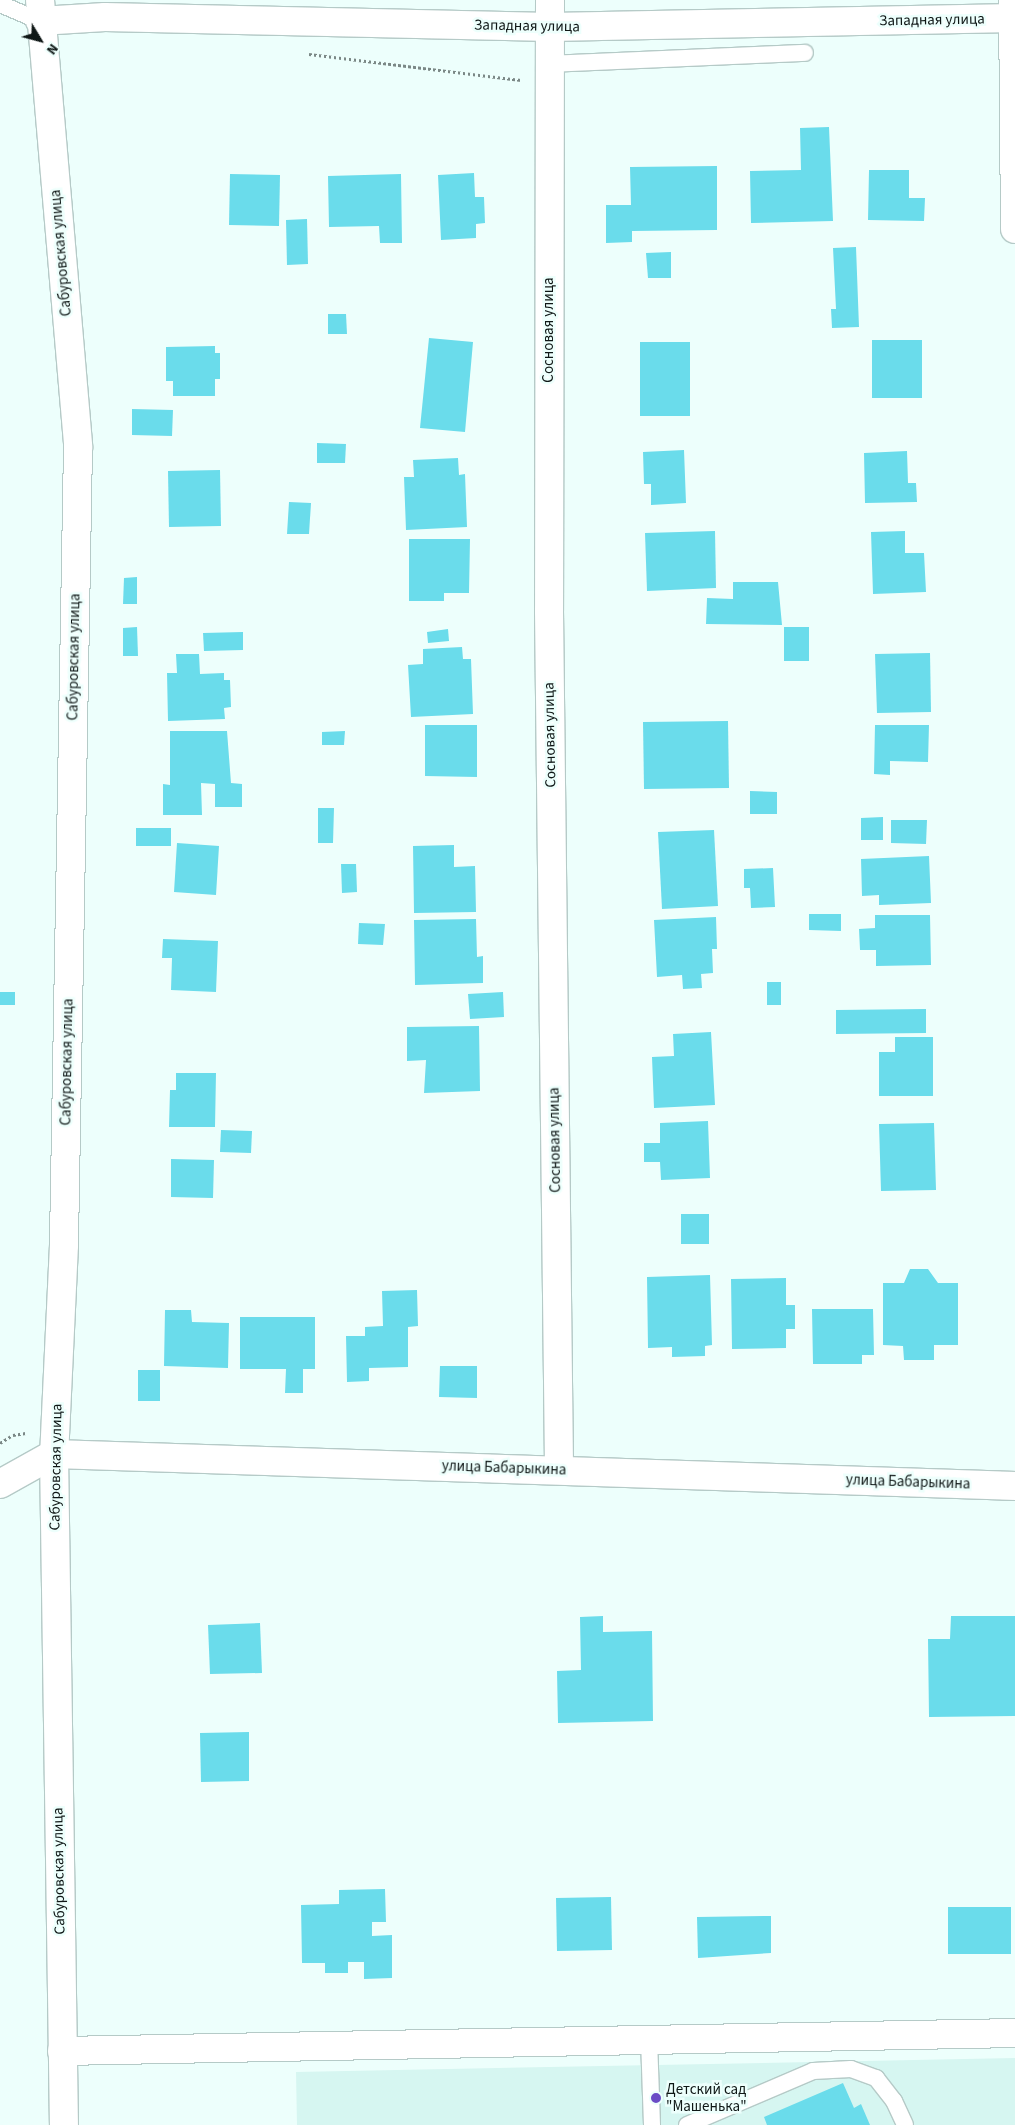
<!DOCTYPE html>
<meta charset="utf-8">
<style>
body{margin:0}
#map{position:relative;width:1015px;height:2125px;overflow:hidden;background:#edfffc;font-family:"Source Sans 3",sans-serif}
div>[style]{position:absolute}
.built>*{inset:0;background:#d6f6f1}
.building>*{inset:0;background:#6adceb}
.path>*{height:3px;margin-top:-1.5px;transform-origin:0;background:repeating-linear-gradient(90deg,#7b8886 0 2.5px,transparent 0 5px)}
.roads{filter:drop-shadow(1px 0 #b5cac7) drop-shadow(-1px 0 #b5cac7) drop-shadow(0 1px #b5cac7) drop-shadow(0 -1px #b5cac7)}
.lane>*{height:16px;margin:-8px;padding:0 8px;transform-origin:8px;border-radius:8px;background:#fff}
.street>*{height:28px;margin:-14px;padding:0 14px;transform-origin:14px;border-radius:14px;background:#fff}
.dots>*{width:14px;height:14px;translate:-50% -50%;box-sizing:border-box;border:2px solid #edfffc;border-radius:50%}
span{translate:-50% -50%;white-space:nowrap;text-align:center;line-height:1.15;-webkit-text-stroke:5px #edfffc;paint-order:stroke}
.street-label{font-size:15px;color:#0f1716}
.poi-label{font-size:15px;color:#0f1716}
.left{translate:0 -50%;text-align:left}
.north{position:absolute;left:15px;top:15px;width:50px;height:50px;-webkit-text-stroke:4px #edfffc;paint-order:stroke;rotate:127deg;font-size:14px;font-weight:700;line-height:20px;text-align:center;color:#0f1716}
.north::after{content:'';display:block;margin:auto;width:18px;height:22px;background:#0f1716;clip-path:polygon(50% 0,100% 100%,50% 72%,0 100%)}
</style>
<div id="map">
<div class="built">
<i style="clip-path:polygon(1015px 2058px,1015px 2125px,297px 2125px,296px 2072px)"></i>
</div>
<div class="building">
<i style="clip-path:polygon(829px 127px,833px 221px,751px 223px,750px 171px,801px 170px,800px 128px)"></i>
<i style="clip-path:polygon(717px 166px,717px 230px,632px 231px,632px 242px,606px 243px,606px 205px,631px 205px,630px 167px)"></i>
<i style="clip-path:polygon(869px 170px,909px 170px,909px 198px,925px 198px,924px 221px,868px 220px)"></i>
<i style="clip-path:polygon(474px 173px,475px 197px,484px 197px,485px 223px,476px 224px,476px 238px,441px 240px,438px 175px)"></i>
<i style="clip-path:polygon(230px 174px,280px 175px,279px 226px,229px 225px)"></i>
<i style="clip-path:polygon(401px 174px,402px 243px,380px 243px,379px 226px,329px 227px,328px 176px)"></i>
<i style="clip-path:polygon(307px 219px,308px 264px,287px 265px,286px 220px)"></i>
<i style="clip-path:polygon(856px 247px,859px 327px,832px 328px,831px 309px,836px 309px,833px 248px)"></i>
<i style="clip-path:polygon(671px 252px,671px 278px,648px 278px,646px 253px)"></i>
<i style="clip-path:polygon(328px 314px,346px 314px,347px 334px,328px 334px)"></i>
<i style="clip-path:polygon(429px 338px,473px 342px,465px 432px,420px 428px)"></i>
<i style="clip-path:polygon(872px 340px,922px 340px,922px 398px,872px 398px)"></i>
<i style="clip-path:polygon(640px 342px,690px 342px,690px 416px,640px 416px)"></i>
<i style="clip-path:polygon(215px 346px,215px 353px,220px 353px,220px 379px,215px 379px,215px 396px,173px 396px,173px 381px,166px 381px,166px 347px)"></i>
<i style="clip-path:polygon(132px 409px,173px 410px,172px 436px,132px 435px)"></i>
<i style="clip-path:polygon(317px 443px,346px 444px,345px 463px,317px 463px)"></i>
<i style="clip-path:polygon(684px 450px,686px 503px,651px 505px,651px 484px,644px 484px,643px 452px)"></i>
<i style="clip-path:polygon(907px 451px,908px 483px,916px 483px,917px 502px,865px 503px,864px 453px)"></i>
<i style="clip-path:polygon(458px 458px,459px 475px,465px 474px,467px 527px,406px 530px,404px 477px,414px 477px,413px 460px)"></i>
<i style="clip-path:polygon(220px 470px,221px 526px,169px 527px,168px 471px)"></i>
<i style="clip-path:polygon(289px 502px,311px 503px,309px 534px,287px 534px)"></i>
<i style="clip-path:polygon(715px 531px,716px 588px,647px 591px,645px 533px)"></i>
<i style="clip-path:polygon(905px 531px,905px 553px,924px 553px,926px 592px,873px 594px,871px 532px)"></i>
<i style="clip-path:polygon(409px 539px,470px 539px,469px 593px,444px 593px,444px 601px,409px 601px)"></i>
<i style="clip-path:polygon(137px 577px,137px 604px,123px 604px,124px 578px)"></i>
<i style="clip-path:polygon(733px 582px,778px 582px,782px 625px,706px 624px,707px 598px,733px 599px)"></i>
<i style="clip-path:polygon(137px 627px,138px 656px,123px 656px,123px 628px)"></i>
<i style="clip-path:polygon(784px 627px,809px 627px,809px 661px,784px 661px)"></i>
<i style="clip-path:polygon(448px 629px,449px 641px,428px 643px,427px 632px)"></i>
<i style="clip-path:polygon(243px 632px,243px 650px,204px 651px,203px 633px)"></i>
<i style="clip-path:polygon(462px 647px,463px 659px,471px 659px,473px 714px,411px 717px,408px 665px,423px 664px,423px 649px)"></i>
<i style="clip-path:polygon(930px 653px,931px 712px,877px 713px,875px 654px)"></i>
<i style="clip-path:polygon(176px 654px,199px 654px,200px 674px,224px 673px,224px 680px,230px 680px,231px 707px,224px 708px,225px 719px,168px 721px,167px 673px,177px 673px)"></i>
<i style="clip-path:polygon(728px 721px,729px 788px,644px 789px,643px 722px)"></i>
<i style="clip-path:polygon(425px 725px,477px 725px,477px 777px,425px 776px)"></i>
<i style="clip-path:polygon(875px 725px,929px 725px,928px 762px,890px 761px,890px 775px,874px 774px)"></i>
<i style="clip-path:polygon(170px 731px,227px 731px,231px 783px,242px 784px,242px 807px,215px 807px,215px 784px,201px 783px,202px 815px,163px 815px,163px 784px,170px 785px)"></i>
<i style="clip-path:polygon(345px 731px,344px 745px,322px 745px,322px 732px)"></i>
<i style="clip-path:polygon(750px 791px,777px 792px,777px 814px,750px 814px)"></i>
<i style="clip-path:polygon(318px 808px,334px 808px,333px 843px,318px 843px)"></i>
<i style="clip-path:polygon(883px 817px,883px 840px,861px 840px,861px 818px)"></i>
<i style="clip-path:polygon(891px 820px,927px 820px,926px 844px,891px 843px)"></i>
<i style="clip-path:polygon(136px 828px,171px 828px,171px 846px,136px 846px)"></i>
<i style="clip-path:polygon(714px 830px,718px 906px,662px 909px,658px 832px)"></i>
<i style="clip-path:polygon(177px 843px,219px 846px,216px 895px,174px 892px)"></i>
<i style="clip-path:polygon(454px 845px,454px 867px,475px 866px,476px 912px,414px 913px,413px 846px)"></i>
<i style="clip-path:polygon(929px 856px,931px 903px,879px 905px,879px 895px,862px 896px,861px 859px)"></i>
<i style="clip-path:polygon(341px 864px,356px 864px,357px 892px,342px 893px)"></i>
<i style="clip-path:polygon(773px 868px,775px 907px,751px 908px,750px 888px,744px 888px,744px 869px)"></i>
<i style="clip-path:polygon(809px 914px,841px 914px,841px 931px,809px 930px)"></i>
<i style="clip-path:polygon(875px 915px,930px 915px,931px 965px,876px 966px,876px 950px,860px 950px,859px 929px,875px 928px)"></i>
<i style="clip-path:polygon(716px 917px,717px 949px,712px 949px,713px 973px,701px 974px,702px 988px,683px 989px,682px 975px,657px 977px,654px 920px)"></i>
<i style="clip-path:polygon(476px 919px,477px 957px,483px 956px,483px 983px,415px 985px,414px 920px)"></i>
<i style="clip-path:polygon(359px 923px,385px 924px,383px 945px,358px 944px)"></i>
<i style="clip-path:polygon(163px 939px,218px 941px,216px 992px,171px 990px,172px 958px,162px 958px)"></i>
<i style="clip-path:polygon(767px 982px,781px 982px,781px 1005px,767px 1005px)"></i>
<i style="clip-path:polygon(0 992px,15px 992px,15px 1005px,0 1005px)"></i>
<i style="clip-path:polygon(503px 992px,504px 1017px,470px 1019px,468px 994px)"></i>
<i style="clip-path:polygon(926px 1009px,926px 1033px,836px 1034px,836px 1010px)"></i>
<i style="clip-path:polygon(479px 1026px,480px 1091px,424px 1093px,426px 1060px,407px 1061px,407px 1027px)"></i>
<i style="clip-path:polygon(711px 1032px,715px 1105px,654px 1108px,652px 1057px,674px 1056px,673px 1034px)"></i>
<i style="clip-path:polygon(895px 1037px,933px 1037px,933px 1096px,879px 1096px,879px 1052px,895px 1052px)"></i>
<i style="clip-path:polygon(176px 1073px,216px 1073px,215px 1127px,169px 1127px,170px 1090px,176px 1090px)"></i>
<i style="clip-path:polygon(708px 1121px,710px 1178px,661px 1180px,660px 1162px,644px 1162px,644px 1143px,660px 1143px,660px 1123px)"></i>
<i style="clip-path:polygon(934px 1123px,936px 1190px,881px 1191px,879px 1124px)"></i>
<i style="clip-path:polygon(221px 1130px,252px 1131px,251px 1153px,220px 1152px)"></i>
<i style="clip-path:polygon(171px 1159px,214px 1160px,213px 1198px,171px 1197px)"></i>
<i style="clip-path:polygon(681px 1214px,709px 1214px,709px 1244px,681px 1244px)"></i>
<i style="clip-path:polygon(910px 1269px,928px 1269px,938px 1283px,958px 1283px,958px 1345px,934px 1345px,934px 1360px,904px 1360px,903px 1346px,883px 1345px,883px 1283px,904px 1283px)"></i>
<i style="clip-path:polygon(710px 1275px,712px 1345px,705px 1346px,705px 1356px,672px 1357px,672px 1347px,648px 1348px,647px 1277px)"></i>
<i style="clip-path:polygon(786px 1278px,786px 1305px,795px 1305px,795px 1329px,786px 1329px,786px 1348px,732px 1349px,731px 1279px)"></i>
<i style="clip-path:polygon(417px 1290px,418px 1326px,408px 1327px,408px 1367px,369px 1368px,369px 1381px,347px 1382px,346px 1336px,365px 1336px,365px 1327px,383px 1326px,382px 1291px)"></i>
<i style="clip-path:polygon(812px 1309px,873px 1309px,874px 1355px,862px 1355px,862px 1364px,813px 1364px)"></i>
<i style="clip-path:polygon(165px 1310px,191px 1310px,192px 1322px,229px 1323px,228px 1368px,164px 1366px)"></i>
<i style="clip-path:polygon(240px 1317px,315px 1317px,315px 1369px,303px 1369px,303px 1393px,285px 1393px,286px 1369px,240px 1369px)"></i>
<i style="clip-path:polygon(440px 1366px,477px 1366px,477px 1398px,439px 1397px)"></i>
<i style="clip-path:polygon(138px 1370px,160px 1370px,160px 1401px,138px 1401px)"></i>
<i style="clip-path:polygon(603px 1616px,603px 1632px,652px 1631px,653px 1721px,558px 1723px,557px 1671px,581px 1670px,580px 1617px)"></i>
<i style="clip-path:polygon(951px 1616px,1015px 1616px,1015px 1716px,929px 1717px,928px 1639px,950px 1639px)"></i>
<i style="clip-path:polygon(260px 1623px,262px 1673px,210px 1674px,208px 1625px)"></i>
<i style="clip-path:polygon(249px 1732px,249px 1781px,201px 1782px,200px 1733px)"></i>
<i style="clip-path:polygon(385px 1889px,386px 1922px,372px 1922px,372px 1936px,392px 1935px,392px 1978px,364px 1979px,364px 1962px,348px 1962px,348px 1973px,325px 1973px,325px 1963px,302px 1963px,301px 1905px,339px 1904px,339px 1890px)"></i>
<i style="clip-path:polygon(611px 1897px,612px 1950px,557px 1951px,556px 1898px)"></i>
<i style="clip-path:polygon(948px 1907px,1011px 1907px,1011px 1954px,948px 1954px)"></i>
<i style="clip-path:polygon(771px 1916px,771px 1953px,698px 1958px,697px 1917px)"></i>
<i style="clip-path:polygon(843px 2083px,854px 2108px,861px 2104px,870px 2125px,767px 2125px,764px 2117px)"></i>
</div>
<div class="path">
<i style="left:309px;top:54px;width:214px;rotate:7deg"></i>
<i style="left:0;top:1443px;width:15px;rotate:-32deg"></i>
<i style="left:13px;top:1435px;width:13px;rotate:-9deg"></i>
</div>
<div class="roads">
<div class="lane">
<i style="left:0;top:4px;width:43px;rotate:23deg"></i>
<i style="left:550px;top:64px;width:255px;rotate:-2.5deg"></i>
<i style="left:649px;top:2039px;width:86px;rotate:88deg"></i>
<i style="left:687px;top:2125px;width:137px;rotate:-23.2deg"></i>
<i style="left:813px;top:2071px;width:38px;rotate:-3deg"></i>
<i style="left:851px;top:2069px;width:27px;rotate:20deg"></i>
<i style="left:876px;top:2078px;width:29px;rotate:52deg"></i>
<i style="left:894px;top:2101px;width:26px;rotate:65deg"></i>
</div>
<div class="street">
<i style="left:40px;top:0;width:449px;rotate:85.1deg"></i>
<i style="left:78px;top:447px;width:798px;rotate:91.01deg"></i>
<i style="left:64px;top:1245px;width:209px;rotate:92.7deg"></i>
<i style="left:54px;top:1454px;width:671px;rotate:89.15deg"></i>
<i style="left:550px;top:0;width:611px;rotate:90.09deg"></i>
<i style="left:549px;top:611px;width:859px;rotate:89.33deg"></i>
<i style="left:1013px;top:0;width:229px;rotate:89.5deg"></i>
<i style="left:40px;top:21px;width:65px;rotate:-3.5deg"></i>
<i style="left:105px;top:17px;width:445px;rotate:1.3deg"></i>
<i style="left:550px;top:27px;width:465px;rotate:-1.1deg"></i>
<i style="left:0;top:1484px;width:62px;rotate:-29.1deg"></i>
<i style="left:54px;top:1454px;width:962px;rotate:1.91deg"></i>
<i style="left:62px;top:2051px;width:953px;rotate:-1.08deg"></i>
</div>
</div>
<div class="dots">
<i style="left:656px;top:2098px;background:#6b4cc5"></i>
</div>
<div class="street-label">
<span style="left:932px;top:20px;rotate:-1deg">Западная улица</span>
<span style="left:527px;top:26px;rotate:1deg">Западная улица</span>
<span style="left:61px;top:253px;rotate:-95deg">Сабуровская улица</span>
<span style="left:549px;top:330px;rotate:-90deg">Сосновая улица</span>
<span style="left:74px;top:657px;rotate:-89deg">Сабуровская улица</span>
<span style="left:550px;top:735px;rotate:-91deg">Сосновая улица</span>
<span style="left:67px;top:1062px;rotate:-89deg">Сабуровская улица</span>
<span style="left:555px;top:1140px;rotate:-91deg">Сосновая улица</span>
<span style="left:56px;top:1467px;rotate:-89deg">Сабуровская улица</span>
<span style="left:504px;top:1468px;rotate:2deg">улица Бабарыкина</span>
<span style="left:908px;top:1482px;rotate:2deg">улица Бабарыкина</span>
<span style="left:59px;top:1871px;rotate:-91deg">Сабуровская улица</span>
</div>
<div class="poi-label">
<span class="left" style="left:666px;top:2098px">Детский сад<br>"Машенька"</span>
</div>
<div class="north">N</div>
</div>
